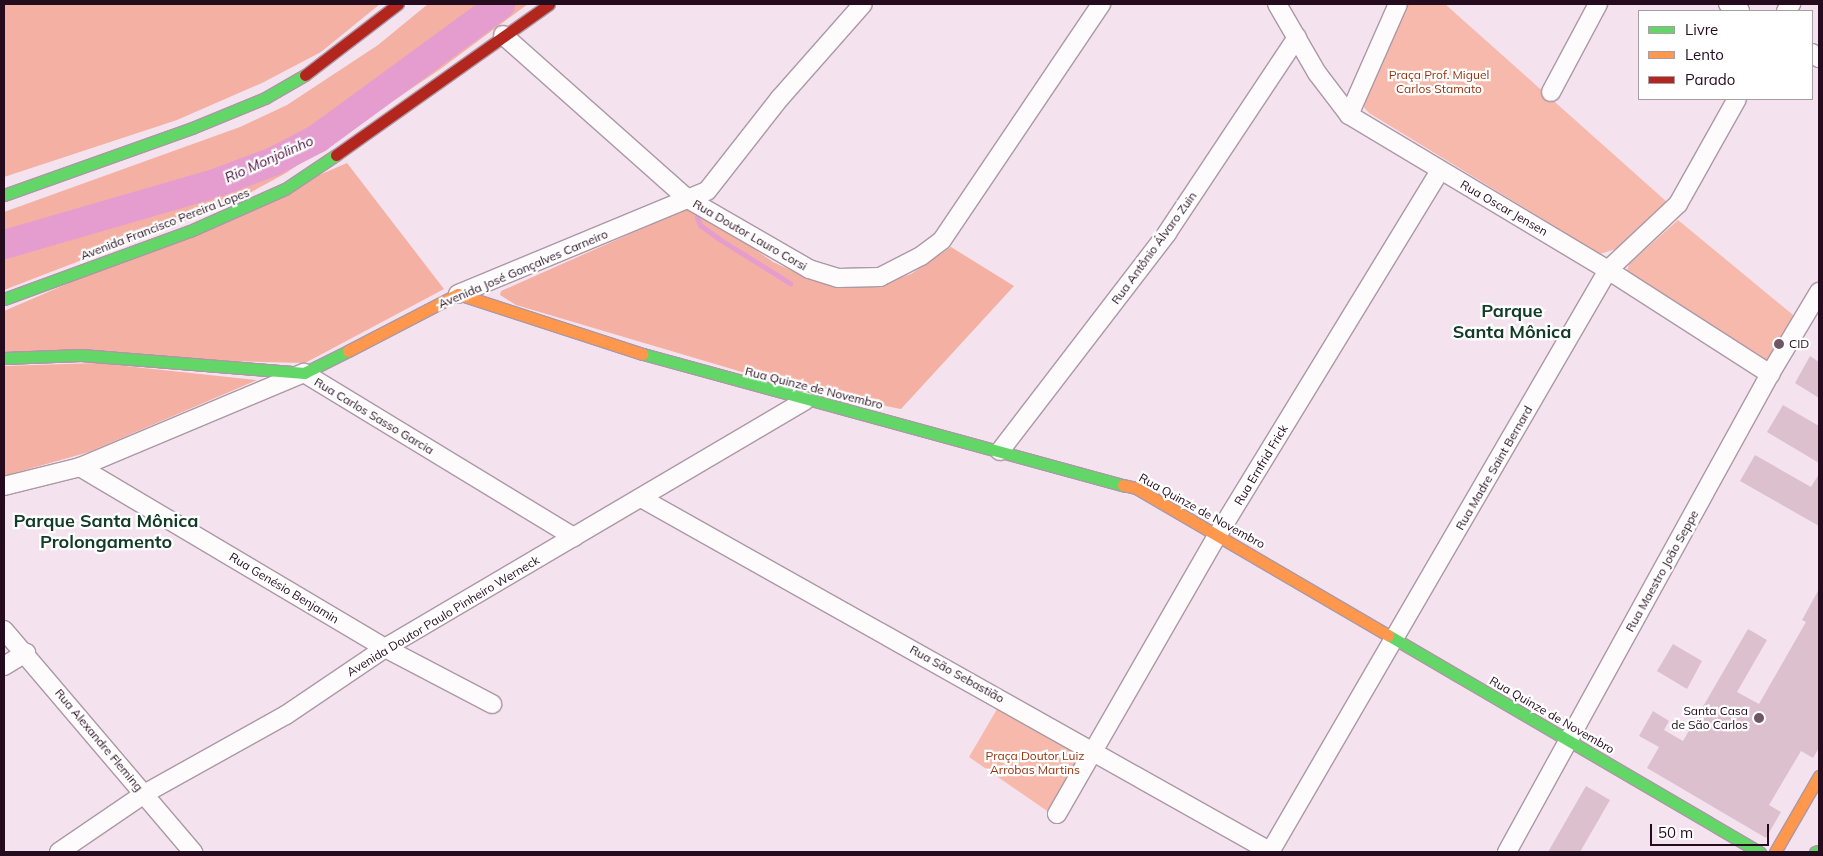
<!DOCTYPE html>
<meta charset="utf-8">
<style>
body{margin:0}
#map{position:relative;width:1823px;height:856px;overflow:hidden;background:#f4e3ee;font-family:Mulish,sans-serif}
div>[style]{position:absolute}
.green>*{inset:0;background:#f7b9ac}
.forest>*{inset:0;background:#f4b0a2}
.stream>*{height:5px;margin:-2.5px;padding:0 2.5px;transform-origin:2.5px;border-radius:2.5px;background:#e59dd0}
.river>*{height:29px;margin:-14.5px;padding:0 14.5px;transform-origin:14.5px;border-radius:14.5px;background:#e59dd0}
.building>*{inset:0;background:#ddc0cd}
.roads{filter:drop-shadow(1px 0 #ac98a6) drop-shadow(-1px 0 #ac98a6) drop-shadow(0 1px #ac98a6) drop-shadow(0 -1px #ac98a6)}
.street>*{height:18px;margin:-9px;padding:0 9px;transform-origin:9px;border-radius:9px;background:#fdfbfc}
.fast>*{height:11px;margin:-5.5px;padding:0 5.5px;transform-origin:5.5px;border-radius:5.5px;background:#63d668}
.slow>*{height:11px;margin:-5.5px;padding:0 5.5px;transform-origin:5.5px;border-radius:5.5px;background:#ff974d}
.jam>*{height:11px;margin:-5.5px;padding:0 5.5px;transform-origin:5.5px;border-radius:5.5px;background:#b3261e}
.dots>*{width:14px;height:14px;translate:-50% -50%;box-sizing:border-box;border:2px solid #fff;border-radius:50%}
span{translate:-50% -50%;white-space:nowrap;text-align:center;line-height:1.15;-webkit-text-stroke:4.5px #fff;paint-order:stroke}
.park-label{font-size:12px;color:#93310b}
.street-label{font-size:12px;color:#250b1e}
.poi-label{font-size:12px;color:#250b1e}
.left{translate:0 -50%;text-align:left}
.right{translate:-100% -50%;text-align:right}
.water-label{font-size:14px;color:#480d3b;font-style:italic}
.district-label{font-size:18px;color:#123c27;font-weight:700}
.frame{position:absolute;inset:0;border:5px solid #250b1e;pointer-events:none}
.legend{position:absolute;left:1638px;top:10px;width:175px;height:90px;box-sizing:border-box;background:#fff;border:1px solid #a89da5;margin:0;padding:6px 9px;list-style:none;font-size:15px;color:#250b1e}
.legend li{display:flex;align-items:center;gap:10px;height:25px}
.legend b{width:25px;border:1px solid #a89da5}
.scale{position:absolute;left:1650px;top:824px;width:119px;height:22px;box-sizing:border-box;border:2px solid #250b1e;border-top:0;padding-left:6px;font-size:15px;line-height:18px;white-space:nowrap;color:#250b1e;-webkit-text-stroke:4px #fff;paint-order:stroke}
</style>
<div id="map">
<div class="green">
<i style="clip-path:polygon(1403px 4px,1445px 4px,1667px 202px,1622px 247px,1600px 254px,1369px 113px,1362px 105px)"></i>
<i style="clip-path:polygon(1678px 220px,1798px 319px,1772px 359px,1767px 360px,1627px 271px,1629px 264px)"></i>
<i style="clip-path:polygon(1000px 704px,1080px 752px,1082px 756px,1050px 813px,969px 757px)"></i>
</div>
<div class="forest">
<i style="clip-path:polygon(4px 4px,380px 4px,321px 52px,262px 83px,177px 120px,4px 177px)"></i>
<i style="clip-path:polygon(428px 4px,528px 4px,439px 70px,286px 173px,235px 201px,4px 290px,4px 212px,240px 127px,287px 105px,378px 45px)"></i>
<i style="clip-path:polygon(347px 163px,444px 289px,305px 363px,4px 355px,4px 311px)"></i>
<i style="clip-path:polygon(686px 209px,701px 211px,773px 262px,808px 278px,842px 286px,883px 284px,911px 274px,951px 247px,1014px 286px,901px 409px,796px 388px,516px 305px,500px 295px,501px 291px)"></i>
<i style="clip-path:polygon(97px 363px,257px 380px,89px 452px,4px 476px,4px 366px)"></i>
</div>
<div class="stream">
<i style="left:697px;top:217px;width:9px;rotate:69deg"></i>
<i style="left:700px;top:225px;width:24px;rotate:36deg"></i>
<i style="left:719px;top:239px;width:84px;rotate:31.8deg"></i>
</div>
<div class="river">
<i style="left:4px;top:244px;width:222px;rotate:-16.2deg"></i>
<i style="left:217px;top:182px;width:60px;rotate:-20.6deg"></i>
<i style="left:273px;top:161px;width:50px;rotate:-27.6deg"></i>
<i style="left:317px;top:138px;width:227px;rotate:-36.2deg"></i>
</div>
<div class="building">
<i style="clip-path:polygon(1810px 356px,1819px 362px,1819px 398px,1795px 383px)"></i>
<i style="clip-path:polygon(1783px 405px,1819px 426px,1819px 463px,1767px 432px)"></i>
<i style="clip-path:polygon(1755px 455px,1811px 487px,1819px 474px,1819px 526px,1740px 481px)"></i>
<i style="clip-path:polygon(1819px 589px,1819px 748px,1813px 758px,1801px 751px,1769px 805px,1781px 812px,1766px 838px,1647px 768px,1659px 747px,1639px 736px,1653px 711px,1669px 721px,1664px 730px,1683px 741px,1748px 629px,1767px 640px,1737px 692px,1759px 704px,1806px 622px,1802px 620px)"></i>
<i style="clip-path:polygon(1673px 644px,1702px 661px,1687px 689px,1657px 671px)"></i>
<i style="clip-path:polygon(1586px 786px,1610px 800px,1580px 852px,1548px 852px)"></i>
</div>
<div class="roads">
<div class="street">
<i style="left:1277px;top:4px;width:80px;rotate:59.9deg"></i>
<i style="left:1317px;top:73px;width:53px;rotate:52.7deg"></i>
<i style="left:1349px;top:115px;width:302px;rotate:30.9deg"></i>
<i style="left:1608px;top:270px;width:193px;rotate:32.7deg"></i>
<i style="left:1728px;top:4px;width:14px;rotate:30deg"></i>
<i style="left:1786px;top:11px;width:9px;rotate:-54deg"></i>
<i style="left:503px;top:35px;width:247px;rotate:41.6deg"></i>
<i style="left:688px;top:199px;width:140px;rotate:30deg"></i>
<i style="left:809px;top:269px;width:30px;rotate:17deg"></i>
<i style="left:838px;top:278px;width:42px;rotate:-1.4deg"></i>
<i style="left:880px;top:277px;width:46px;rotate:-27.1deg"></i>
<i style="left:921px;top:256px;width:26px;rotate:-37deg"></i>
<i style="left:942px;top:240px;width:285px;rotate:-56deg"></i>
<i style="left:1812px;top:53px;width:9px;rotate:36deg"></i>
<i style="left:1551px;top:92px;width:100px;rotate:-61.9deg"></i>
<i style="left:1349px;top:115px;width:121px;rotate:-66.2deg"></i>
<i style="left:458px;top:294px;width:269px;rotate:-22.5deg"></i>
<i style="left:707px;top:191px;width:118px;rotate:-51.9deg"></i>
<i style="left:780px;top:98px;width:125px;rotate:-48.6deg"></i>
<i style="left:1000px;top:451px;width:275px;rotate:-52.5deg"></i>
<i style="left:1167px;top:233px;width:235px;rotate:-56.4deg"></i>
<i style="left:80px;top:467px;width:355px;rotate:30.7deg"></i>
<i style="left:385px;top:648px;width:121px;rotate:27.6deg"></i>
<i style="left:4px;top:486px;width:78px;rotate:-14deg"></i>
<i style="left:80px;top:467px;width:243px;rotate:-22.8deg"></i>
<i style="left:304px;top:373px;width:316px;rotate:31.3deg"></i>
<i style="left:641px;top:498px;width:723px;rotate:29.33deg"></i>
<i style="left:4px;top:630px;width:292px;rotate:49.6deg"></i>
<i style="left:4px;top:666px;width:26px;rotate:-31deg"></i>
<i style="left:1057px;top:814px;width:321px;rotate:-60.1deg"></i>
<i style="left:1217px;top:536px;width:428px;rotate:-58.6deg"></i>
<i style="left:59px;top:852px;width:103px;rotate:-34.3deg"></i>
<i style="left:144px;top:794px;width:162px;rotate:-29.1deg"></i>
<i style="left:286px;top:715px;width:120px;rotate:-34.1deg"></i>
<i style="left:385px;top:648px;width:487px;rotate:-30.5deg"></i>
<i style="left:1270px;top:852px;width:673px;rotate:-59.85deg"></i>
<i style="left:1608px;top:270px;width:96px;rotate:-43.3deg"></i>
<i style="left:1678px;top:204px;width:120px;rotate:-60.7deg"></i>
<i style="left:1507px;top:852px;width:546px;rotate:-61.18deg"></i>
<i style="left:1770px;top:374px;width:96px;rotate:-59.1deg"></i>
</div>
<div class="fast">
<i style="left:4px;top:195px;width:200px;rotate:-19.6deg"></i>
<i style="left:192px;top:128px;width:79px;rotate:-22.3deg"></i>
<i style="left:265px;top:98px;width:46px;rotate:-29.9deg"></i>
<i style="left:4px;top:299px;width:198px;rotate:-20.1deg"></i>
<i style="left:190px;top:231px;width:104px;rotate:-23.9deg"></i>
<i style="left:285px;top:189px;width:61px;rotate:-33.7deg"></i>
<i style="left:643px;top:354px;width:498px;rotate:15.3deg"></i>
<i style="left:4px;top:358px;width:77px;rotate:-2.2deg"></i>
<i style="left:81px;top:355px;width:224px;rotate:4.6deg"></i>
<i style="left:304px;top:373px;width:49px;rotate:-26.6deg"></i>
<i style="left:1388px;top:635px;width:431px;rotate:30.3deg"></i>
<i style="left:1815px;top:852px;width:3px;rotate:-18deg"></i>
</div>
<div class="slow">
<i style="left:348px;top:351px;width:124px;rotate:-27.4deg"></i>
<i style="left:458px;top:294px;width:194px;rotate:18deg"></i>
<i style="left:1123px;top:485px;width:13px;rotate:13deg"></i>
<i style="left:1136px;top:488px;width:292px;rotate:30.3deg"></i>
<i style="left:1775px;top:852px;width:88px;rotate:-59.9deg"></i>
</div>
<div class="jam">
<i style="left:305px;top:75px;width:117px;rotate:-37.4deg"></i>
<i style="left:336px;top:155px;width:261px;rotate:-35.3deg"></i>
</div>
</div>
<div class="dots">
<i style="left:1779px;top:344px;background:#6d5767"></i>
<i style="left:1759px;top:718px;background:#6d5767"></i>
</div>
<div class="park-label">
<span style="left:1439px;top:82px">Praça Prof. Miguel<br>Carlos Stamato</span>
<span style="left:1035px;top:763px">Praça Doutor Luiz<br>Arrobas Martins</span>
</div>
<div class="street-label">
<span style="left:1504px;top:208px;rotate:30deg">Rua Oscar Jensen</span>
<span style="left:165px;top:224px;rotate:-21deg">Avenida Francisco Pereira Lopes</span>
<span style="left:750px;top:235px;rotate:30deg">Rua Doutor Lauro Corsi</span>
<span style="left:1154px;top:248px;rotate:-54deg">Rua Antônio Álvaro Zuin</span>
<span style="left:523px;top:269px;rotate:-23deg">Avenida José Gonçalves Carneiro</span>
<span style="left:814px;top:388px;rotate:14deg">Rua Quinze de Novembro</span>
<span style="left:374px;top:416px;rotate:31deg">Rua Carlos Sasso Garcia</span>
<span style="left:1261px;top:465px;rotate:-59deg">Rua Ernfrid Frick</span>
<span style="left:1494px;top:468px;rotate:-60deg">Rua Madre Saint Bernard</span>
<span style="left:1202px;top:511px;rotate:29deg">Rua Quinze de Novembro</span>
<span style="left:1662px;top:571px;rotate:-61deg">Rua Maestro João Seppe</span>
<span style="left:284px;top:588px;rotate:31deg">Rua Genésio Benjamin</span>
<span style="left:443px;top:616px;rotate:-31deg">Avenida Doutor Paulo Pinheiro Werneck</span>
<span style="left:957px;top:674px;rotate:29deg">Rua São Sebastião</span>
<span style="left:1552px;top:715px;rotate:30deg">Rua Quinze de Novembro</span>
<span style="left:99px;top:740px;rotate:50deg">Rua Alexandre Fleming</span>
</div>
<div class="poi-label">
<span class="left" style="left:1789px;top:344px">CID</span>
<span class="right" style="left:1748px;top:718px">Santa Casa<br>de São Carlos</span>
</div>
<div class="water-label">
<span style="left:269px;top:159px;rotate:-24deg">Rio Monjolinho</span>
</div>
<div class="district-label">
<span style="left:1512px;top:322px">Parque<br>Santa Mônica</span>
<span style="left:106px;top:532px">Parque Santa Mônica<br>Prolongamento</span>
</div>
<div class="frame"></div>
<ul class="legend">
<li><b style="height:6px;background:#63d668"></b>Livre</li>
<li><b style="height:6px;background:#ff974d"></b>Lento</li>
<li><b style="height:6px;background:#b3261e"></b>Parado</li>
</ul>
<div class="scale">50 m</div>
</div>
